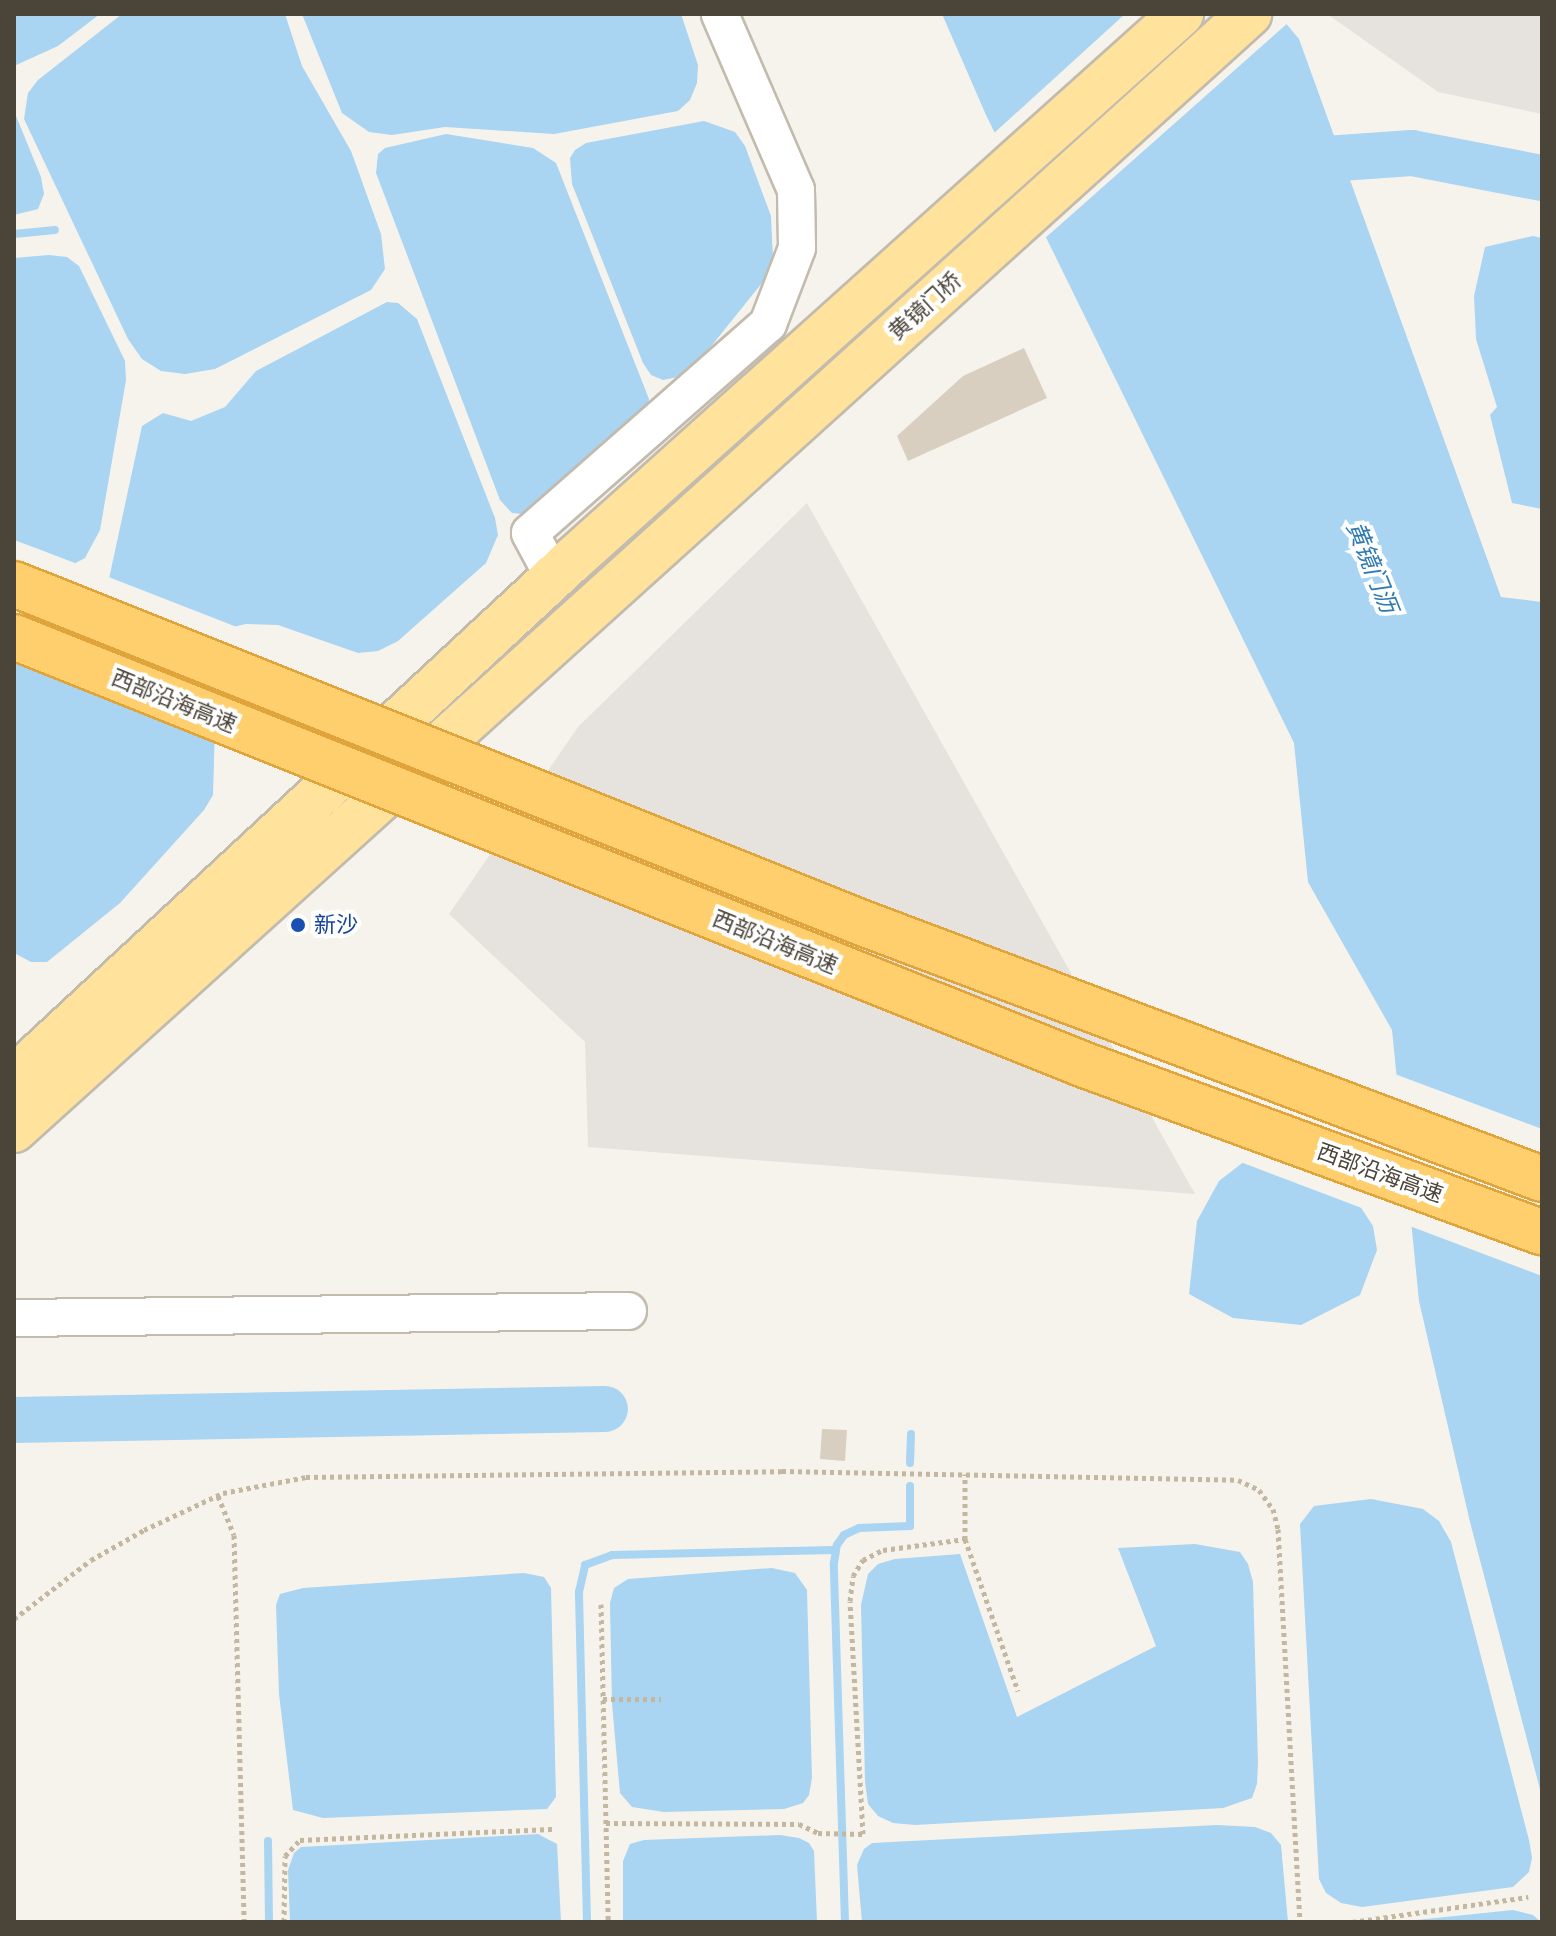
<!DOCTYPE html>
<meta charset="utf-8">
<style>
body{margin:0}
#map{position:relative;width:1556px;height:1936px;overflow:hidden;background:#f6f3ec;font-family:Inter,"Noto Sans SC",sans-serif}
div>[style]{position:absolute}
.industrial>*{inset:0;background:#e6e2dd}
.water>*{inset:0;background:#a9d4f2}
.pier>*{inset:0;background:#f6f3ec}
.stream>*{height:8px;margin:-4px;padding:0 4px;transform-origin:4px;border-radius:4px;background:#a9d4f2}
.river>*{height:46px;margin:-23px;padding:0 23px;transform-origin:23px;border-radius:23px;background:#a9d4f2}
.building>*{inset:0;background:#d8cfc1}
.path>*{height:5px;margin-top:-2.5px;transform-origin:0;background:repeating-linear-gradient(90deg,#c4b79f 0 4px,transparent 0 8px)}
.roads{filter:drop-shadow(2px 0 #c2bbae) drop-shadow(-2px 0 #c2bbae) drop-shadow(0 2px #c2bbae) drop-shadow(0 -2px #c2bbae)}
.minor>*{height:36px;margin:-18px;padding:0 18px;transform-origin:18px;border-radius:18px;background:#fff}
.major>*{height:44px;margin:-22px;padding:0 22px;transform-origin:22px;border-radius:22px;background:#ffe39c}
.bridges{filter:drop-shadow(2px 0 #e0a43c) drop-shadow(-2px 0 #e0a43c) drop-shadow(0 2px #e0a43c) drop-shadow(0 -2px #e0a43c)}
.highway-bridge>*{height:44px;margin:-22px;padding:0 22px;transform-origin:22px;border-radius:22px;background:#ffcf6e}
.dots>*{width:22px;height:22px;translate:-50% -50%;box-sizing:border-box;border:4px solid #fff;border-radius:50%}
span{translate:-50% -50%;white-space:nowrap;text-align:center;line-height:1.15;-webkit-text-stroke:8px #fff;paint-order:stroke}
.street-label{font-size:22px;color:#4b4439}
.transit-label{font-size:22px;color:#164399}
.left{translate:0 -50%;text-align:left}
.water-label{font-size:24px;color:#2e7ab2;font-style:italic}
.frame{position:absolute;inset:0;border:16px solid #4b4439;pointer-events:none}
</style>
<div id="map">
<div class="industrial">
<i style="clip-path:polygon(1327px 14px,1542px 14px,1542px 114px,1438px 92px)"></i>
<i style="clip-path:polygon(807px 503px,1195px 1194px,588px 1147px,585px 1042px,449px 914px,578px 727px)"></i>
</div>
<div class="water">
<i style="clip-path:polygon(14px 14px,100px 14px,58px 46px,14px 66px)"></i>
<i style="clip-path:polygon(122px 14px,285px 14px,302px 66px,351px 151px,381px 234px,385px 269px,371px 290px,215px 369px,185px 374px,161px 371px,142px 359px,128px 339px,24px 119px,28px 93px,38px 80px)"></i>
<i style="clip-path:polygon(302px 14px,681px 14px,698px 65px,697px 83px,690px 100px,678px 111px,554px 134px,445px 127px,392px 135px,369px 132px,342px 113px)"></i>
<i style="clip-path:polygon(942px 14px,1278px 14px,1299px 39px,1501px 597px,1542px 602px,1542px 1797px,1470px 1522px,1419px 1301px,1392px 1030px,1308px 882px,1294px 743px,986px 115px)"></i>
<i style="clip-path:polygon(14px 111px,41px 177px,44px 194px,38px 209px,14px 215px)"></i>
<i style="clip-path:polygon(704px 121px,735px 132px,745px 146px,771px 216px,773px 259px,766px 278px,688px 375px,663px 380px,651px 375px,643px 363px,572px 184px,570px 158px,575px 150px,586px 143px)"></i>
<i style="clip-path:polygon(446px 134px,533px 148px,556px 163px,649px 399px,646px 412px,533px 510px,522px 514px,512px 513px,500px 500px,376px 173px,378px 154px,385px 148px)"></i>
<i style="clip-path:polygon(1533px 236px,1542px 238px,1542px 509px,1512px 503px,1490px 415px,1497px 407px,1476px 339px,1474px 296px,1485px 247px)"></i>
<i style="clip-path:polygon(49px 255px,67px 257px,79px 266px,125px 361px,126px 380px,100px 530px,85px 558px,66px 568px,14px 549px,14px 258px)"></i>
<i style="clip-path:polygon(387px 302px,398px 303px,417px 319px,495px 518px,498px 535px,486px 563px,398px 641px,378px 651px,358px 653px,278px 625px,246px 624px,224px 629px,107px 588px,142px 426px,163px 413px,191px 421px,225px 407px,256px 371px)"></i>
<i style="clip-path:polygon(14px 645px,215px 725px,213px 795px,204px 810px,120px 903px,47px 962px,31px 962px,14px 953px)"></i>
<i style="clip-path:polygon(1250px 1157px,1356px 1200px,1373px 1226px,1377px 1250px,1360px 1295px,1301px 1325px,1233px 1318px,1189px 1294px,1197px 1221px,1219px 1181px)"></i>
<i style="clip-path:polygon(1371px 1499px,1423px 1509px,1439px 1521px,1451px 1542px,1529px 1840px,1532px 1858px,1529px 1872px,1513px 1887px,1362px 1907px,1341px 1903px,1326px 1893px,1319px 1879px,1300px 1524px,1314px 1506px)"></i>
<i style="clip-path:polygon(1195px 1544px,1240px 1552px,1248px 1564px,1253px 1582px,1258px 1763px,1257px 1784px,1252px 1798px,1223px 1808px,915px 1825px,893px 1823px,878px 1816px,868px 1804px,865px 1782px,861px 1605px,868px 1574px,878px 1564px,895px 1559px,960px 1554px,1017px 1717px,1156px 1646px,1118px 1548px)"></i>
<i style="clip-path:polygon(772px 1568px,795px 1573px,807px 1590px,812px 1778px,809px 1795px,803px 1803px,784px 1809px,664px 1812px,632px 1807px,620px 1793px,612px 1704px,610px 1603px,614px 1588px,628px 1579px)"></i>
<i style="clip-path:polygon(524px 1573px,544px 1577px,551px 1588px,556px 1797px,547px 1809px,323px 1818px,293px 1810px,279px 1694px,276px 1605px,280px 1594px,303px 1588px)"></i>
<i style="clip-path:polygon(1217px 1825px,1255px 1827px,1271px 1833px,1281px 1845px,1288px 1922px,862px 1922px,857px 1865px,864px 1849px,872px 1843px)"></i>
<i style="clip-path:polygon(538px 1834px,557px 1844px,561px 1922px,290px 1922px,288px 1870px,294px 1853px,301px 1847px)"></i>
<i style="clip-path:polygon(780px 1835px,799px 1838px,809px 1843px,814px 1851px,817px 1922px,623px 1922px,623px 1861px,630px 1844px,644px 1840px)"></i>
<i style="clip-path:polygon(1513px 1910px,1533px 1915px,1541px 1922px,1397px 1922px)"></i>
</div>
<div class="pier">
<i style="clip-path:polygon(1125px 14px,1284px 14px,1290px 21px,1043px 240px,992px 135px)"></i>
<i style="clip-path:polygon(14px 540px,41px 550px,80px 565px,65px 572px,14px 553px)"></i>
<i style="clip-path:polygon(106px 576px,242px 629px,223px 633px,106px 592px)"></i>
<i style="clip-path:polygon(1392px 1073px,1542px 1129px,1542px 1276px,1407px 1225px)"></i>
<i style="clip-path:polygon(1252px 1153px,1358px 1196px,1367px 1210px,1238px 1161px)"></i>
</div>
<div class="stream">
<i style="left:14px;top:234px;width:41px;rotate:-5.6deg"></i>
<i style="left:910px;top:1463px;width:29px;rotate:-88deg"></i>
<i style="left:268px;top:1841px;width:81px;rotate:89.3deg"></i>
<i style="left:587px;top:1922px;width:330px;rotate:-91.4deg"></i>
<i style="left:579px;top:1592px;width:28px;rotate:-77deg"></i>
<i style="left:585px;top:1565px;width:29px;rotate:-20deg"></i>
<i style="left:612px;top:1555px;width:224px;rotate:-1.3deg"></i>
<i style="left:845px;top:1922px;width:359px;rotate:-91.8deg"></i>
<i style="left:834px;top:1563px;width:18px;rotate:-81deg"></i>
<i style="left:837px;top:1545px;width:12px;rotate:-55deg"></i>
<i style="left:844px;top:1535px;width:17px;rotate:-25deg"></i>
<i style="left:859px;top:1528px;width:51px;rotate:-2.2deg"></i>
<i style="left:910px;top:1526px;width:40px;rotate:-90deg"></i>
</div>
<div class="river">
<i style="left:1297px;top:161px;width:115px;rotate:-4deg"></i>
<i style="left:1412px;top:153px;width:132px;rotate:10.9deg"></i>
<i style="left:14px;top:1420px;width:591px;rotate:-1.07deg"></i>
</div>
<div class="building">
<i style="clip-path:polygon(1024px 348px,1047px 398px,908px 461px,897px 436px,963px 376px)"></i>
<i style="clip-path:polygon(822px 1429px,847px 1430px,845px 1461px,820px 1459px)"></i>
</div>
<div class="path">
<i style="left:218px;top:1496px;width:42px;rotate:67.7deg"></i>
<i style="left:234px;top:1535px;width:387px;rotate:88.5deg"></i>
<i style="left:965px;top:1539px;width:161px;rotate:70.8deg"></i>
<i style="left:601px;top:1604px;width:318px;rotate:88.7deg"></i>
<i style="left:14px;top:1619px;width:97px;rotate:-37.5deg"></i>
<i style="left:91px;top:1560px;width:61px;rotate:-29.5deg"></i>
<i style="left:144px;top:1530px;width:87px;rotate:-25.1deg"></i>
<i style="left:223px;top:1493px;width:85px;rotate:-10.9deg"></i>
<i style="left:306px;top:1477px;width:476px;rotate:-0.7deg"></i>
<i style="left:782px;top:1471px;width:456px;rotate:1.1deg"></i>
<i style="left:1238px;top:1480px;width:23px;rotate:25deg"></i>
<i style="left:1259px;top:1490px;width:24px;rotate:54deg"></i>
<i style="left:1273px;top:1509px;width:21px;rotate:76deg"></i>
<i style="left:1278px;top:1529px;width:394px;rotate:86.8deg"></i>
<i style="left:603px;top:1699px;width:58px"></i>
<i style="left:606px;top:1823px;width:193px;rotate:0.3deg"></i>
<i style="left:799px;top:1824px;width:21px;rotate:25deg"></i>
<i style="left:818px;top:1833px;width:45px;rotate:1.3deg"></i>
<i style="left:863px;top:1834px;width:233px;rotate:-93.2deg"></i>
<i style="left:850px;top:1601px;width:25px;rotate:-83deg"></i>
<i style="left:853px;top:1576px;width:19px;rotate:-58deg"></i>
<i style="left:863px;top:1560px;width:22px;rotate:-27deg"></i>
<i style="left:883px;top:1550px;width:83px;rotate:-7.6deg"></i>
<i style="left:965px;top:1539px;width:65px;rotate:-90deg"></i>
<i style="left:284px;top:1922px;width:66px;rotate:-89.1deg"></i>
<i style="left:285px;top:1856px;width:22px;rotate:-47deg"></i>
<i style="left:300px;top:1840px;width:256px;rotate:-2.5deg"></i>
<i style="left:1352px;top:1922px;width:178px;rotate:-8.1deg"></i>
</div>
<div class="roads">
<div class="minor">
<i style="left:554px;top:578px;width:51px;rotate:-118.1deg"></i>
<i style="left:530px;top:533px;width:317px;rotate:-41.3deg"></i>
<i style="left:768px;top:324px;width:81px;rotate:-69.1deg"></i>
<i style="left:797px;top:248px;width:58px;rotate:-91deg"></i>
<i style="left:796px;top:190px;width:192px;rotate:-113.4deg"></i>
<i style="left:14px;top:1318px;width:614px;rotate:-0.65deg"></i>
</div>
<div class="major">
<i style="left:14px;top:1078px;width:759px;rotate:-42.86deg"></i>
<i style="left:570px;top:562px;width:821px;rotate:-41.89deg"></i>
<i style="left:14px;top:1130px;width:1665px;rotate:-42.1deg"></i>
</div>
</div>
<div class="bridges">
<div class="highway-bridge">
<i style="left:14px;top:584px;width:916px;rotate:21.78deg"></i>
<i style="left:865px;top:924px;width:723px;rotate:20.64deg"></i>
<i style="left:14px;top:637px;width:1150px;rotate:21.79deg"></i>
<i style="left:1082px;top:1064px;width:490px;rotate:20.1deg"></i>
</div>
</div>
<div class="dots">
<i style="left:298px;top:925px;background:#1a4fb4"></i>
</div>
<div class="street-label">
<span style="left:925px;top:306px;rotate:-42deg">黄镜门桥</span>
<span style="left:174px;top:701px;rotate:22deg">西部沿海高速</span>
<span style="left:775px;top:942px;rotate:22deg">西部沿海高速</span>
<span style="left:1380px;top:1173px;rotate:20deg">西部沿海高速</span>
</div>
<div class="transit-label">
<span class="left" style="left:314px;top:925px">新沙</span>
</div>
<div class="water-label">
<span style="left:1372px;top:567px;rotate:68deg">黄镜门沥</span>
</div>
<div class="frame"></div>
</div>
